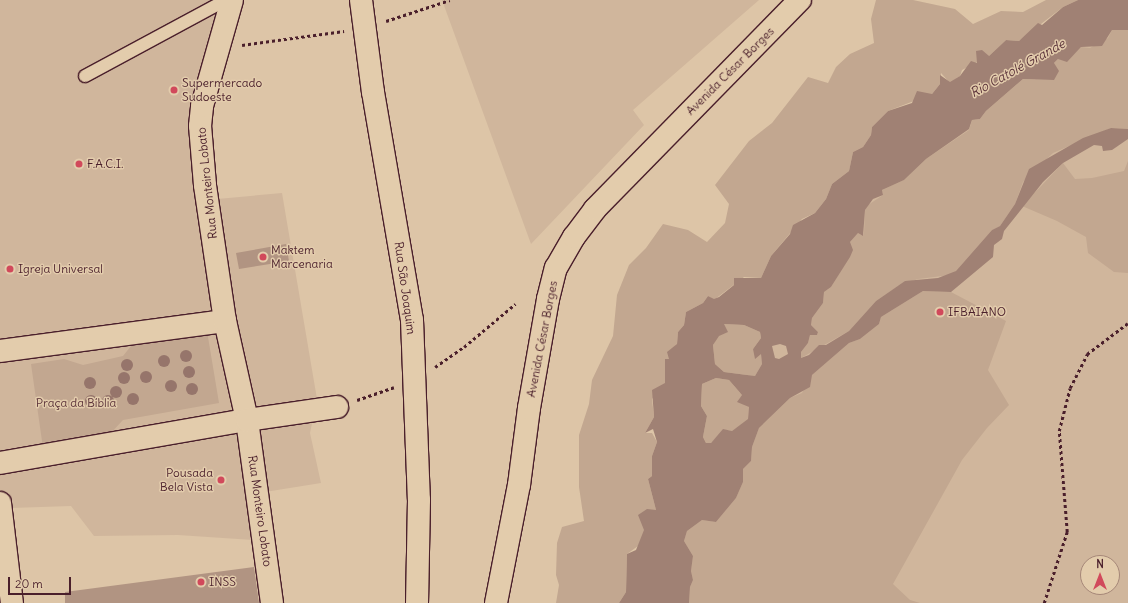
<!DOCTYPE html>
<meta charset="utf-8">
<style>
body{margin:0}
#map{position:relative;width:1128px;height:603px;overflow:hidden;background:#ddc5a7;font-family:Delius,sans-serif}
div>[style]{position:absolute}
.built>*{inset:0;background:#d0b69c}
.green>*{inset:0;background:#c2a790}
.water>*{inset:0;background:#a08174}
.building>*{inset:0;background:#b19482}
.path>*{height:2.5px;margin-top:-1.25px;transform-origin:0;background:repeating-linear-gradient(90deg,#4a1f2b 0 3px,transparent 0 6px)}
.roads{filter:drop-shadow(1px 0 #4a1f2b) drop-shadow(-1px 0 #4a1f2b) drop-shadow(0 1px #4a1f2b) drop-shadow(0 -1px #4a1f2b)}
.lane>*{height:12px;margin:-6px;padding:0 6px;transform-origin:6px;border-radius:6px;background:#e3ccac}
.street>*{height:22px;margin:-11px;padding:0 11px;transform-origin:11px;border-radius:11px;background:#e3ccac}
.secondary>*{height:22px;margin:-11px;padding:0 11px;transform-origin:11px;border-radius:11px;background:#e3ccac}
.trees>*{width:12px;height:12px;margin:-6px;border-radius:50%;background:#96756b}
.dots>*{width:11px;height:11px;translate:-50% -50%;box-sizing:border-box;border:2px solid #e3ccac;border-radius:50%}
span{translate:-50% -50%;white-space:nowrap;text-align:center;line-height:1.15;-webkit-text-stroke:3px #e3ccac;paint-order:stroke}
.street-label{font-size:12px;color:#4a1f2b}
.poi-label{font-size:12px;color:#4a1f2b}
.left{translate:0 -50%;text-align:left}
.right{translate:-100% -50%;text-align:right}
.park-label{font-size:12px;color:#5c333a}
.water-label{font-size:13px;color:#5b333a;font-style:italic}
.north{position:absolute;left:1080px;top:555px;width:40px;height:40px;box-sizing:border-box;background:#e3ccac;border:1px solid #a68778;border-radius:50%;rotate:0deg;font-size:11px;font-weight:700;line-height:16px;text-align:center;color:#4a1f2b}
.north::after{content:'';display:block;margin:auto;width:14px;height:18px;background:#d1495b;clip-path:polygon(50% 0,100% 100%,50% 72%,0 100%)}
.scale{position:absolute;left:8px;top:577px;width:63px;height:18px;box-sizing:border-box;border:2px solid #4a1f2b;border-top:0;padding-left:5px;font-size:12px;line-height:14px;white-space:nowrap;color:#4a1f2b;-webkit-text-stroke:3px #e3ccac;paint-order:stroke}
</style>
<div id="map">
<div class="built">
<i style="clip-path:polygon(0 0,235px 0,195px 114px,206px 200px,282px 193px,317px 399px,310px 433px,321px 483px,247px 495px,253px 540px,178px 535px,94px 536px,71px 506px,11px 508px,0 547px)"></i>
<i style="clip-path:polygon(442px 0,759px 0,633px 110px,644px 125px,531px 244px)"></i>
<i style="clip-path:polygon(evenodd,1128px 12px,1128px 603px,654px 603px,661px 540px,827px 231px,1128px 12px,1088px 563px,1112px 563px,1112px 587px,1088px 587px,1088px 563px)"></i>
</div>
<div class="green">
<i style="clip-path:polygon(876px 0,913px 0,955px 9px,973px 24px,1001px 11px,1023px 12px,1046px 0,1078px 0,1063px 7px,1019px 41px,1006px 40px,989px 56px,962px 70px,960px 76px,950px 83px,941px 73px,940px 84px,932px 94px,888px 111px,872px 127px,871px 135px,863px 147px,853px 152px,849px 171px,832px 184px,826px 199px,815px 213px,802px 219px,771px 256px,761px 278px,744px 277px,714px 300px,708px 296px,703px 303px,686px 312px,684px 325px,678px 332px,677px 344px,670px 359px,665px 359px,665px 384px,652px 399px,654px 417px,645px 433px,652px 433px,657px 442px,652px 456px,652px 476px,648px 479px,656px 510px,638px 546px,627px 554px,626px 592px,619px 603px,556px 603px,559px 585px,556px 575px,557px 543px,562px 527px,584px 521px,579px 487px,579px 435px,589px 404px,592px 380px,613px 336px,617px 295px,629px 265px,646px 248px,663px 224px,688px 230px,707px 242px,725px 223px,729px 204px,715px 185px,749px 141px,772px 123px,808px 77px,828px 83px,836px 67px,850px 54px,874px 43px,871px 19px)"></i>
<i style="clip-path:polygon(1117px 28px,1128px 30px,1128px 129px,1111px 128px,1053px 153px,1023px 182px,1015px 204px,1000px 226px,992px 230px,956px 271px,950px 275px,918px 279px,898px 286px,876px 301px,849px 331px,801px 358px,801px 352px,808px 343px,810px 335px,817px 335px,818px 332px,811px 325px,812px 318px,823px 303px,824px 292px,831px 287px,842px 269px,850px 242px,858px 233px,863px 236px,864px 233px,865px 210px,868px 205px,883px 195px,882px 190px,904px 180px,926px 159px,969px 130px,972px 120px,980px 119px,986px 111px,1023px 79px,1054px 80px,1054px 63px,1058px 59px,1070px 58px,1081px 47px,1090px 48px,1108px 38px,1112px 30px)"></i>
<i style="clip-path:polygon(1128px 161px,1128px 273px,1114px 272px,1088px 253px,1086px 237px,1057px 221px,1022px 206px,1063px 163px,1075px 179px,1092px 178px,1124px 171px)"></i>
<i style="clip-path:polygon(923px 291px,951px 292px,1006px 321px,988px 370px,1009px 405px,987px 428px,962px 460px,893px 584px,910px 600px,920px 603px,689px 603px,690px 587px,693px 580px,691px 571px,693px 556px,684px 541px,687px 531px,702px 520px,716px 522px,736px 498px,743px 482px,743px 469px,751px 461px,752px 447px,759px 428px,790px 398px,802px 393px,812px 375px,849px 343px,860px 339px,879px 324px,881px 317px)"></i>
<i style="clip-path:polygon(724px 324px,744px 325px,760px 332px,761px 338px,753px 349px,761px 354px,762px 364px,755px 376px,724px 372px,715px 364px,713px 345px)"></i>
<i style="clip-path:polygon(207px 331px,219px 403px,123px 420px,108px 436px,43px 448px,31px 364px,64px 359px,83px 365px,123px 356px,131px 346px)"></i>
<i style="clip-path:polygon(716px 378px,729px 380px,742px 395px,738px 401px,749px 407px,748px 420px,732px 431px,728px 430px,718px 436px,711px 443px,706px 443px,703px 437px,707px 416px,701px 406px,702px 384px)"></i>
</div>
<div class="water">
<i style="clip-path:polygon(evenodd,1078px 0,1128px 0,1128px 30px,1112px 30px,1102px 46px,1081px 47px,1067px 62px,1058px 59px,1054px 63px,1059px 71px,1054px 80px,1023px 79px,986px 111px,980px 119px,972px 120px,969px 129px,926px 159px,904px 180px,882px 190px,883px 195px,873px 199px,865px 210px,863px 236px,858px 233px,850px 242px,853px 250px,850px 257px,831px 287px,824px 292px,823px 303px,812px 318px,811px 325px,818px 332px,817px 335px,810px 335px,808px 343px,801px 352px,801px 358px,809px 355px,819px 345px,826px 345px,849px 331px,876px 301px,905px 281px,938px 278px,956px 271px,992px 230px,1000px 226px,1015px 204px,1029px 169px,1083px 138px,1111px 128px,1128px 129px,1128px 139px,1112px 150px,1103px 151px,1102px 146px,1094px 145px,1063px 163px,1043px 182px,1004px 231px,1002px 239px,994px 245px,993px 257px,951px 292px,923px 291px,881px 317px,879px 324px,860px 339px,849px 343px,812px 375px,810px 387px,790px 398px,759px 428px,752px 447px,751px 461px,743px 469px,743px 482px,736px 498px,716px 522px,702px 520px,687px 531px,684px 541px,693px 556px,691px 571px,693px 580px,690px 587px,689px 603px,619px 603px,626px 592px,627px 554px,636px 550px,644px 530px,638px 515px,647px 509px,656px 510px,648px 479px,652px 476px,652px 456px,657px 442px,653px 429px,645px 433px,654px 417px,652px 390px,665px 383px,665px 359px,669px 359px,667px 352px,677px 344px,678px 332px,684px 325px,686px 312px,703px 303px,708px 296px,714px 299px,719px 297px,734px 285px,734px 278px,761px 278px,771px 256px,790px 234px,793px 225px,815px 213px,826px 199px,832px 184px,849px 171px,853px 152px,863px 147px,871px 135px,872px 127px,888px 111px,912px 103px,917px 91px,932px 94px,940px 84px,940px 75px,950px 82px,960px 76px,971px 61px,977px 63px,976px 51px,982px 50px,989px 56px,1006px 40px,1019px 41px,1038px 23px,1042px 25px,1063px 7px,1078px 0,724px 324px,744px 325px,760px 332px,761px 338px,753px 349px,755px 359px,761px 354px,762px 364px,755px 376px,724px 372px,715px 364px,713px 345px,719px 336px,728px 332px,724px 324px,1078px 0,780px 344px,786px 346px,788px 354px,779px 359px,775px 358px,772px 346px,780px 344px,1078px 0,716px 378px,729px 380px,742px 395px,737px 402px,749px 407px,748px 419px,732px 431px,723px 429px,711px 443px,706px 443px,703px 437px,707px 416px,701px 406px,702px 384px,716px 378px)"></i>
</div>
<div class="building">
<i style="clip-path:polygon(286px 244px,289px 261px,239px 269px,236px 253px)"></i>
<i style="clip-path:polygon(254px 567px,259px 603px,65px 603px,65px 592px)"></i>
</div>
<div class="path">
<i style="left:386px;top:21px;width:67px;rotate:-18.2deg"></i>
<i style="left:242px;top:45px;width:103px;rotate:-7.8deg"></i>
<i style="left:435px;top:367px;width:35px;rotate:-35deg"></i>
<i style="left:464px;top:347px;width:67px;rotate:-40.1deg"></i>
<i style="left:357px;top:400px;width:39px;rotate:-19deg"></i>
<i style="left:1044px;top:603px;width:75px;rotate:-72.1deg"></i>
<i style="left:1067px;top:532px;width:101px;rotate:-94.5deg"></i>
<i style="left:1059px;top:431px;width:44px;rotate:-75.7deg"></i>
<i style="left:1070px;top:388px;width:38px;rotate:-63deg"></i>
<i style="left:1087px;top:354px;width:51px;rotate:-37.1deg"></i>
</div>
<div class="roads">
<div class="lane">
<i style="left:85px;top:76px;width:160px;rotate:-28.3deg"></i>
</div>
<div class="street">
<i style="left:361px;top:0;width:93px;rotate:82.6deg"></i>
<i style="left:373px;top:92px;width:231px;rotate:80.3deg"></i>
<i style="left:412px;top:320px;width:180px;rotate:87.8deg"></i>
<i style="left:419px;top:500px;width:103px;rotate:91.1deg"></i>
<i style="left:0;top:351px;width:227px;rotate:-7.6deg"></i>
<i style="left:0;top:463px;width:251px;rotate:-9.9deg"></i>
<i style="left:247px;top:420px;width:101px;rotate:-102.5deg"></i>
<i style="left:225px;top:321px;width:137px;rotate:-98.4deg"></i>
<i style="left:205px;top:185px;width:59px;rotate:-94.8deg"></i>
<i style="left:200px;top:126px;width:20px;rotate:-84deg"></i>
<i style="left:202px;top:106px;width:110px;rotate:-74.2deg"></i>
<i style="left:0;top:503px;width:101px;rotate:83.2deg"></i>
<i style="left:272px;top:603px;width:185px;rotate:-97.8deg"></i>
<i style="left:247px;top:420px;width:91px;rotate:-8.2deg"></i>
</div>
<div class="secondary">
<i style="left:496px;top:603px;width:120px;rotate:-79deg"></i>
<i style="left:519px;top:485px;width:78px;rotate:-82.6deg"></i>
<i style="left:529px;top:408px;width:111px;rotate:-80.1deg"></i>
<i style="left:548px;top:299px;width:32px;rotate:-76deg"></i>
<i style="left:556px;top:268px;width:36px;rotate:-60deg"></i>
<i style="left:574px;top:237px;width:35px;rotate:-53deg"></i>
<i style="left:595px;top:209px;width:293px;rotate:-45.6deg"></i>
</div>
</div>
<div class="trees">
<i style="left:186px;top:356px"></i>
<i style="left:164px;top:361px"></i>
<i style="left:127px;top:365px"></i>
<i style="left:189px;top:372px"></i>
<i style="left:146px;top:377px"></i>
<i style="left:124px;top:378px"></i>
<i style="left:90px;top:383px"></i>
<i style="left:171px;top:386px"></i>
<i style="left:192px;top:389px"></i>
<i style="left:116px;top:392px"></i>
<i style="left:133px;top:399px"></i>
<i style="left:91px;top:401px"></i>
<i style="left:108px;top:401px"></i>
</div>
<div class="dots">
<i style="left:174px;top:90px;background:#d1495b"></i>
<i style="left:79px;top:164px;background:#d1495b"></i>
<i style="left:263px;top:257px;background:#d1495b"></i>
<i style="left:10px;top:269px;background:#d1495b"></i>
<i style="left:940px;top:312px;background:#d1495b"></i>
<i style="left:221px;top:480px;background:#d1495b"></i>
<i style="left:201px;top:582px;background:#d1495b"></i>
</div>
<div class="street-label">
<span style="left:730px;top:71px;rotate:-45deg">Avenida César Borges</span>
<span style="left:207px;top:183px;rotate:-96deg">Rua Monteiro Lobato</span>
<span style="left:405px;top:288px;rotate:82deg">Rua São Joaquim</span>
<span style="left:542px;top:339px;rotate:-79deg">Avenida César Borges</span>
<span style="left:260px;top:511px;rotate:82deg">Rua Monteiro Lobato</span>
</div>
<div class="poi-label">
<span class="left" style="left:182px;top:90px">Supermercado<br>Sudoeste</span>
<span class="left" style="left:87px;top:164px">F.A.C.I.</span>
<span class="left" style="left:271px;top:257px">Maktem<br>Marcenaria</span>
<span class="left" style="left:18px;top:269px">Igreja Universal</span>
<span class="left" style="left:948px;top:312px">IFBAIANO</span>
<span class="right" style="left:213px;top:480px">Pousada<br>Bela Vista</span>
<span class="left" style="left:209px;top:582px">INSS</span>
</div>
<div class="park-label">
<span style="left:76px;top:403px">Praça da Bíblia</span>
</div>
<div class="water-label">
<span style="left:1018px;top:69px;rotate:-29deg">Rio Catolé Grande</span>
</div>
<div class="north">N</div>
<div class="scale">20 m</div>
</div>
